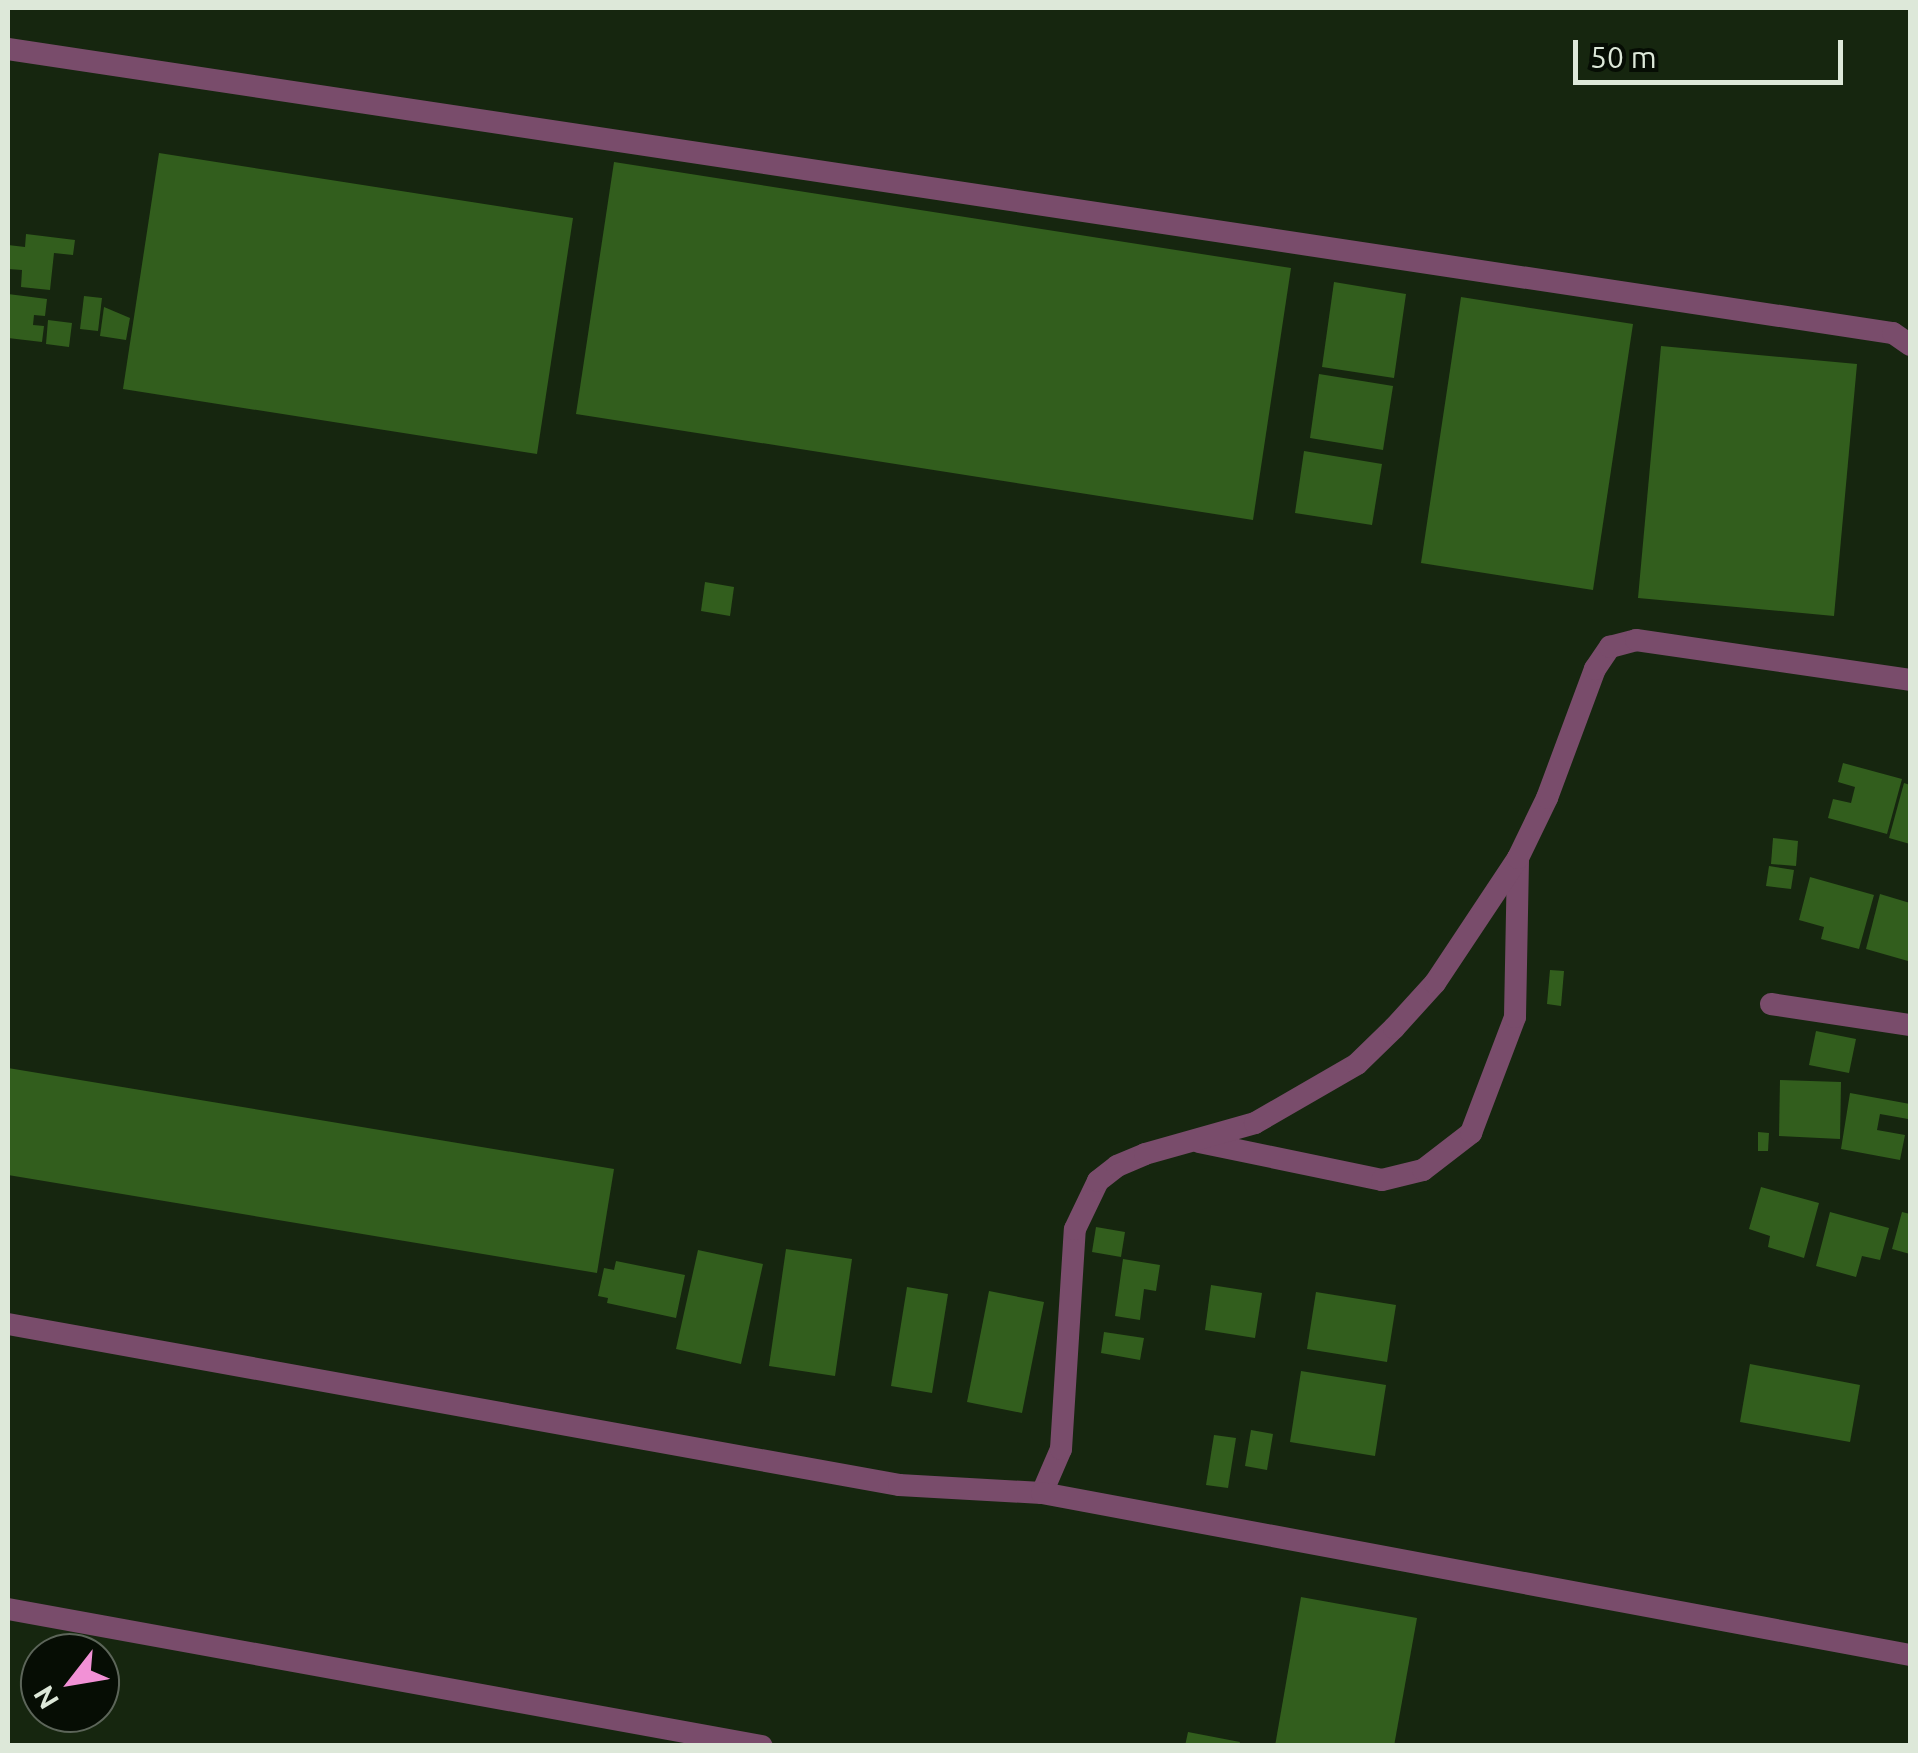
<!DOCTYPE html>
<style>
body{margin:0}
#map{position:relative;width:1918px;height:1753px;overflow:hidden;background:#16260f;font-family:Ubuntu,sans-serif}
div>[style]{position:absolute}
.building>*{inset:0;background:#325e1d}
.lane>*{height:22px;margin:-11px;padding:0 11px;transform-origin:11px;border-radius:11px;background:#794c6b}
span{translate:-50% -50%;white-space:nowrap;text-align:center;line-height:1.15;-webkit-text-stroke:8px #060d04;paint-order:stroke}
.frame{position:absolute;inset:0;border:10px solid #dde8d9;pointer-events:none}
.north{position:absolute;left:20px;top:1633px;width:100px;height:100px;box-sizing:border-box;background:#060d04;border:2px solid #5c6559;border-radius:50%;rotate:239deg;font-size:28px;font-weight:700;line-height:40px;text-align:center;color:#dde8d9}
.north::after{content:'';display:block;margin:auto;width:35px;height:45px;background:#f291d6;clip-path:polygon(50% 0,100% 100%,50% 72%,0 100%)}
.scale{position:absolute;left:1573px;top:40px;width:270px;height:45px;box-sizing:border-box;border:5px solid #dde8d9;border-top:0;padding-left:12px;font-size:30px;line-height:35px;white-space:nowrap;color:#dde8d9;-webkit-text-stroke:8px #060d04;paint-order:stroke}
</style>
<div id="map">
<div class="building">
<i style="clip-path:polygon(159px 153px,573px 218px,537px 454px,123px 389px)"></i>
<i style="clip-path:polygon(614px 162px,1291px 268px,1253px 520px,576px 414px)"></i>
<i style="clip-path:polygon(26px 234px,75px 240px,73px 255px,54px 253px,50px 290px,21px 287px,22px 270px,8px 269px,8px 245px,25px 247px)"></i>
<i style="clip-path:polygon(1334px 282px,1406px 294px,1394px 378px,1322px 367px)"></i>
<i style="clip-path:polygon(8px 294px,47px 299px,45px 316px,34px 315px,33px 325px,44px 326px,42px 342px,8px 338px)"></i>
<i style="clip-path:polygon(84px 296px,102px 298px,98px 331px,80px 329px)"></i>
<i style="clip-path:polygon(1461px 297px,1633px 324px,1593px 590px,1421px 563px)"></i>
<i style="clip-path:polygon(104px 307px,130px 318px,126px 340px,100px 336px)"></i>
<i style="clip-path:polygon(48px 320px,72px 323px,69px 347px,46px 344px)"></i>
<i style="clip-path:polygon(1661px 346px,1857px 364px,1834px 616px,1638px 598px)"></i>
<i style="clip-path:polygon(1319px 374px,1393px 386px,1383px 450px,1310px 438px)"></i>
<i style="clip-path:polygon(1304px 451px,1382px 464px,1372px 525px,1295px 513px)"></i>
<i style="clip-path:polygon(705px 582px,734px 587px,730px 616px,701px 611px)"></i>
<i style="clip-path:polygon(1843px 763px,1902px 779px,1887px 834px,1828px 818px,1833px 799px,1851px 803px,1855px 787px,1838px 782px)"></i>
<i style="clip-path:polygon(1904px 783px,1910px 785px,1910px 844px,1889px 838px)"></i>
<i style="clip-path:polygon(1773px 838px,1798px 841px,1796px 866px,1771px 864px)"></i>
<i style="clip-path:polygon(1769px 866px,1794px 870px,1791px 889px,1766px 886px)"></i>
<i style="clip-path:polygon(1810px 877px,1874px 895px,1859px 949px,1821px 939px,1824px 927px,1799px 920px)"></i>
<i style="clip-path:polygon(1880px 894px,1910px 903px,1908px 961px,1866px 949px)"></i>
<i style="clip-path:polygon(1550px 970px,1564px 971px,1561px 1006px,1547px 1004px)"></i>
<i style="clip-path:polygon(1816px 1031px,1856px 1039px,1849px 1073px,1809px 1065px)"></i>
<i style="clip-path:polygon(8px 1068px,614px 1169px,597px 1273px,8px 1175px)"></i>
<i style="clip-path:polygon(1780px 1080px,1841px 1082px,1840px 1139px,1779px 1136px)"></i>
<i style="clip-path:polygon(1850px 1093px,1910px 1104px,1908px 1119px,1880px 1114px,1877px 1130px,1905px 1135px,1900px 1160px,1841px 1149px)"></i>
<i style="clip-path:polygon(1758px 1132px,1769px 1133px,1768px 1151px,1758px 1151px)"></i>
<i style="clip-path:polygon(1761px 1187px,1819px 1203px,1804px 1258px,1768px 1247px,1770px 1236px,1749px 1229px)"></i>
<i style="clip-path:polygon(1830px 1212px,1889px 1228px,1880px 1260px,1862px 1256px,1856px 1277px,1816px 1266px)"></i>
<i style="clip-path:polygon(1902px 1212px,1910px 1214px,1910px 1254px,1892px 1249px)"></i>
<i style="clip-path:polygon(1096px 1227px,1125px 1232px,1121px 1257px,1092px 1252px)"></i>
<i style="clip-path:polygon(786px 1249px,852px 1259px,835px 1376px,769px 1366px)"></i>
<i style="clip-path:polygon(698px 1250px,763px 1264px,741px 1364px,676px 1349px)"></i>
<i style="clip-path:polygon(1123px 1259px,1160px 1265px,1156px 1291px,1144px 1289px,1140px 1320px,1115px 1316px)"></i>
<i style="clip-path:polygon(616px 1261px,685px 1275px,676px 1318px,607px 1303px,608px 1298px,598px 1296px,604px 1268px,614px 1270px)"></i>
<i style="clip-path:polygon(1211px 1285px,1262px 1293px,1255px 1338px,1205px 1330px)"></i>
<i style="clip-path:polygon(907px 1287px,948px 1294px,932px 1393px,891px 1386px)"></i>
<i style="clip-path:polygon(989px 1291px,1044px 1302px,1022px 1413px,967px 1402px)"></i>
<i style="clip-path:polygon(1316px 1292px,1396px 1305px,1387px 1362px,1307px 1349px)"></i>
<i style="clip-path:polygon(1104px 1332px,1144px 1338px,1140px 1360px,1101px 1353px)"></i>
<i style="clip-path:polygon(1750px 1364px,1860px 1385px,1850px 1442px,1740px 1422px)"></i>
<i style="clip-path:polygon(1301px 1371px,1386px 1385px,1375px 1456px,1290px 1442px)"></i>
<i style="clip-path:polygon(1251px 1430px,1273px 1434px,1267px 1470px,1245px 1466px)"></i>
<i style="clip-path:polygon(1214px 1435px,1236px 1438px,1228px 1488px,1206px 1485px)"></i>
<i style="clip-path:polygon(1301px 1597px,1417px 1618px,1394px 1746px,1275px 1746px)"></i>
<i style="clip-path:polygon(1188px 1732px,1240px 1742px,1239px 1746px,1185px 1746px)"></i>
</div>
<div class="lane">
<i style="left:8px;top:49px;width:1906px;rotate:8.57deg"></i>
<i style="left:1893px;top:333px;width:21px;rotate:35deg"></i>
<i style="left:1771px;top:1004px;width:141px;rotate:8.6deg"></i>
<i style="left:1199px;top:1142px;width:187px;rotate:11.7deg"></i>
<i style="left:1382px;top:1180px;width:42px;rotate:-13.7deg"></i>
<i style="left:1423px;top:1170px;width:61px;rotate:-37.6deg"></i>
<i style="left:1471px;top:1133px;width:124px;rotate:-69.2deg"></i>
<i style="left:1515px;top:1017px;width:159px;rotate:-88.9deg"></i>
<i style="left:8px;top:1324px;width:905px;rotate:10.24deg"></i>
<i style="left:899px;top:1485px;width:143px;rotate:3.2deg"></i>
<i style="left:1042px;top:1493px;width:48px;rotate:-66.6deg"></i>
<i style="left:1061px;top:1449px;width:220px;rotate:-86.4deg"></i>
<i style="left:1075px;top:1229px;width:53px;rotate:-64.4deg"></i>
<i style="left:1098px;top:1181px;width:24px;rotate:-38deg"></i>
<i style="left:1117px;top:1166px;width:30px;rotate:-23deg"></i>
<i style="left:1145px;top:1154px;width:114px;rotate:-15.7deg"></i>
<i style="left:1255px;top:1123px;width:118px;rotate:-30deg"></i>
<i style="left:1357px;top:1064px;width:52px;rotate:-44.2deg"></i>
<i style="left:1394px;top:1028px;width:61px;rotate:-47.7deg"></i>
<i style="left:1435px;top:983px;width:150px;rotate:-56.4deg"></i>
<i style="left:1518px;top:858px;width:67px;rotate:-64.2deg"></i>
<i style="left:1547px;top:798px;width:138px;rotate:-69.6deg"></i>
<i style="left:1595px;top:669px;width:27px;rotate:-56deg"></i>
<i style="left:1610px;top:647px;width:27px;rotate:-15deg"></i>
<i style="left:1636px;top:640px;width:277px;rotate:8.3deg"></i>
<i style="left:1042px;top:1493px;width:883px;rotate:10.57deg"></i>
<i style="left:8px;top:1609px;width:766px;rotate:10.3deg"></i>
</div>
<div class="frame"></div>
<div class="north">N</div>
<div class="scale">50 m</div>
</div>
